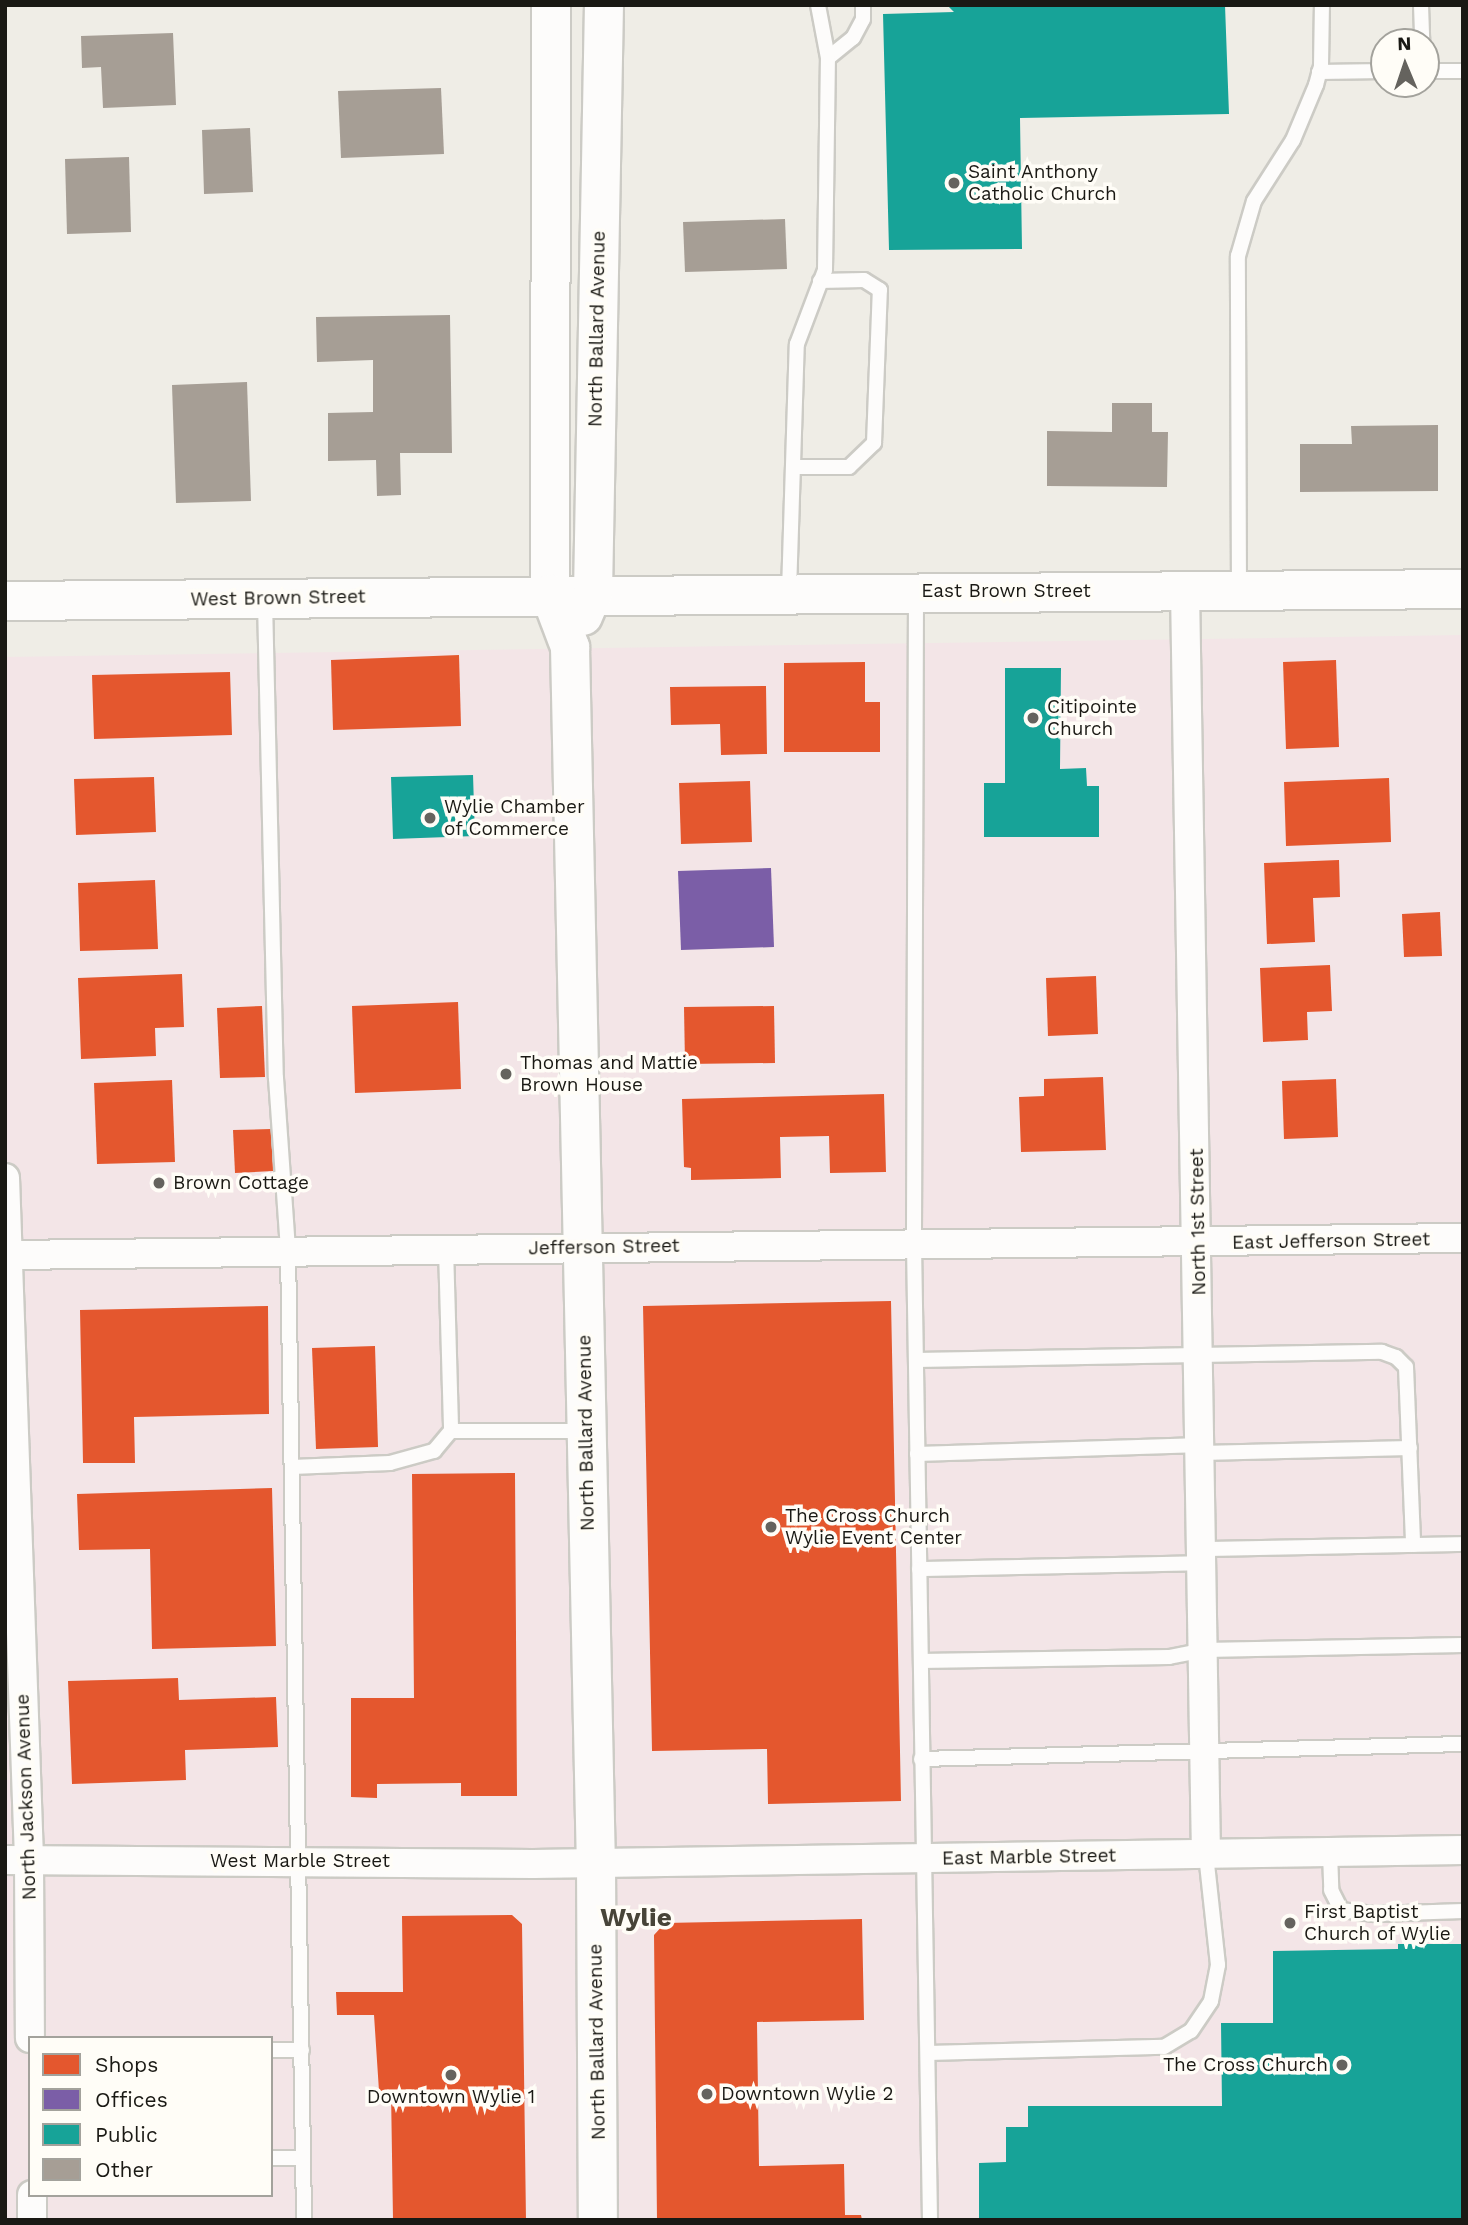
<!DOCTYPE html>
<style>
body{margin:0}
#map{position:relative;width:1468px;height:2225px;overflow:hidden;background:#efede6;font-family:"Work Sans",sans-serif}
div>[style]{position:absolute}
.commercial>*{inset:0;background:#f3e5e7}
.shops>*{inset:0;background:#e4572e}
.offices>*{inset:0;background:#7b5ea7}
.public>*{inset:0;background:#17a398}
.building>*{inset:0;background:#a69e95}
.roads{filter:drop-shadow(2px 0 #cccbc5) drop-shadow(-2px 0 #cccbc5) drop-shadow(0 2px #cccbc5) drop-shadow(0 -2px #cccbc5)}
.service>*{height:14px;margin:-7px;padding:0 7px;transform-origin:7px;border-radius:7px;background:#fdfcfb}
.minor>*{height:28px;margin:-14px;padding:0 14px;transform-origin:14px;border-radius:14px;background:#fdfcfb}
.secondary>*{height:38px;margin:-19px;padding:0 19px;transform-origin:19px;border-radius:19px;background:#fdfcfb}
.dots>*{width:19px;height:19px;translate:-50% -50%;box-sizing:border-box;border:4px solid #fffdf7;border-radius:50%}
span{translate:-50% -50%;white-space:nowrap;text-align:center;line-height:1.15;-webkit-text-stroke:7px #fffdf7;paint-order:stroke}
.poi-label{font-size:19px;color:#1a1914}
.left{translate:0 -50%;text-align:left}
.right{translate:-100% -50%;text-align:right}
.street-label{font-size:19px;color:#1a1914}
.district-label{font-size:26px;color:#474438;font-weight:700}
.frame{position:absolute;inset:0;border:7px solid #1a1914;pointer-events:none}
.legend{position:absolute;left:28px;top:2036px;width:245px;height:161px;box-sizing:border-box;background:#fffdf7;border:2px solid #a3a29c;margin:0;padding:9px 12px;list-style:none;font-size:21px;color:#1a1914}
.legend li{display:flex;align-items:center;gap:14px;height:35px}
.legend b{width:35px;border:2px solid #a3a29c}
.north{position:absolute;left:1370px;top:28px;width:70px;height:70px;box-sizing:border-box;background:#fffdf7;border:2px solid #a3a29c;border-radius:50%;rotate:358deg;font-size:19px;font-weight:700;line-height:28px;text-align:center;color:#1a1914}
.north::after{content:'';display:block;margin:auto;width:24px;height:32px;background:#65635e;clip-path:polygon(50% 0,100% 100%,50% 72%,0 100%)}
</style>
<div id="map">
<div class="commercial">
<i style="clip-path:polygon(evenodd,1463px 635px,1463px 2220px,5px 2220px,5px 657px,1463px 635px,30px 2038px,271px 2038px,271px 2195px,30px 2195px,30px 2038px)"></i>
</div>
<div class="shops">
<i style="clip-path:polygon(459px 655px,461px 726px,333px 730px,331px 660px)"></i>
<i style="clip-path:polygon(1336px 660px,1339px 747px,1286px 749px,1283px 662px)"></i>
<i style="clip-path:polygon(865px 662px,865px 702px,880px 702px,880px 752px,784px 752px,784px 663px)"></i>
<i style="clip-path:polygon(230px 672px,232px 735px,94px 739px,92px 675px)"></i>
<i style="clip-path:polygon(766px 686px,767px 754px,721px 755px,720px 724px,671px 725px,670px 687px)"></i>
<i style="clip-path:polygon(154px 777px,156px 832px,76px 835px,74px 779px)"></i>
<i style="clip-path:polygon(1389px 778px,1391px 842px,1286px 846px,1284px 782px)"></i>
<i style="clip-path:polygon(750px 781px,752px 842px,681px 844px,679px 783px)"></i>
<i style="clip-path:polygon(1339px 860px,1340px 897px,1313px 898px,1315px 942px,1267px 944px,1264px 863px)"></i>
<i style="clip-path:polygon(155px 880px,158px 949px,80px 951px,78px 883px)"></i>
<i style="clip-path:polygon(1440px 912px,1442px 956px,1404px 957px,1402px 914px)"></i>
<i style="clip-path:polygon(1330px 965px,1332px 1011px,1307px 1012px,1308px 1040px,1263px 1042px,1260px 968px)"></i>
<i style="clip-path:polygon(182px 974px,184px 1027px,155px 1028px,156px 1056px,81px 1059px,78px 978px)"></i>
<i style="clip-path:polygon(1096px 976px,1098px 1034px,1048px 1036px,1046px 978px)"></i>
<i style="clip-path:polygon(458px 1002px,461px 1089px,355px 1093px,352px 1006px)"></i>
<i style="clip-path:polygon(262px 1006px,265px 1077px,220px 1078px,217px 1008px)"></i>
<i style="clip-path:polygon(774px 1006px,775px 1063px,685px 1064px,684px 1007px)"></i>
<i style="clip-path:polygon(1103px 1077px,1106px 1150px,1021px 1152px,1019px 1097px,1044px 1096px,1044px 1079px)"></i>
<i style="clip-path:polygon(1336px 1079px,1338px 1137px,1284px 1139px,1282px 1081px)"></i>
<i style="clip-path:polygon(172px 1080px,175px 1162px,97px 1164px,94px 1083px)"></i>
<i style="clip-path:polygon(884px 1094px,886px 1172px,830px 1173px,829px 1136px,780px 1137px,781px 1178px,691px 1180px,691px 1168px,684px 1167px,682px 1099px)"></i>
<i style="clip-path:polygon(271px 1129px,273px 1171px,235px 1173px,233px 1130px)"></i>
<i style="clip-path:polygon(891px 1301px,901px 1801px,768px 1804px,767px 1749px,652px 1751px,643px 1306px)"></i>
<i style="clip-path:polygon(268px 1306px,269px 1414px,134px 1417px,135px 1463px,83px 1463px,80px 1310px)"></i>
<i style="clip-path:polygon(375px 1346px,378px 1447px,316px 1449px,312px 1348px)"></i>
<i style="clip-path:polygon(515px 1473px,517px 1796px,461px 1796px,461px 1783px,377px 1784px,377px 1798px,351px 1797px,351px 1698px,414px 1698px,412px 1474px)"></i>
<i style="clip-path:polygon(272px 1488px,276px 1646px,152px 1649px,150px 1549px,79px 1550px,77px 1494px)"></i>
<i style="clip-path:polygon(178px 1678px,179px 1700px,276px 1697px,278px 1747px,185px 1750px,186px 1780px,72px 1784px,68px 1681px)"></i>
<i style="clip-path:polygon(512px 1915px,522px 1924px,526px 2220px,393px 2220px,391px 2091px,379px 2091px,374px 2015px,337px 2015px,336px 1992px,403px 1992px,402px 1916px)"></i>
<i style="clip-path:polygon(862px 1919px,864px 2020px,757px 2022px,759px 2166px,844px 2164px,845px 2215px,861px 2215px,862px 2220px,657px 2220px,654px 1935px,665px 1923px)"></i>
</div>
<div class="offices">
<i style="clip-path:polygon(771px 868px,774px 947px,681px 950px,678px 871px)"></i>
</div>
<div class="public">
<i style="clip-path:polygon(947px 5px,1225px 5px,1229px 114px,1020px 118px,1022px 249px,889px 250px,883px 14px,954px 12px)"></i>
<i style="clip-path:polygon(1005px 668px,1061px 668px,1060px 769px,1086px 768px,1087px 786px,1099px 786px,1099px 837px,984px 837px,984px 783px,1005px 783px)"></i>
<i style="clip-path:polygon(473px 775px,475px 836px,393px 839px,391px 777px)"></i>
<i style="clip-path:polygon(1398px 1944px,1463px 1944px,1463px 2220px,979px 2220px,979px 2163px,1006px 2162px,1006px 2127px,1028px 2127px,1028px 2106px,1222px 2106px,1221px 2023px,1273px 2023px,1273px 1951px,1398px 1949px)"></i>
</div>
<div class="building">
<i style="clip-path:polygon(173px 33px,176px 105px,103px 108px,101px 67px,82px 68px,81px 36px)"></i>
<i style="clip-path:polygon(441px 88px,444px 154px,341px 158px,338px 91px)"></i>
<i style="clip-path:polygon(250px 128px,253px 192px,204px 194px,202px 130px)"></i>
<i style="clip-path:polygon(129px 157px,131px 232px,67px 234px,65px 159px)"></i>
<i style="clip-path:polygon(785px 219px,787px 269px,685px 272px,683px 222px)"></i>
<i style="clip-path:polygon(450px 315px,452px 453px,400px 453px,401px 495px,377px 496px,376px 460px,328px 461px,328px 413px,373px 412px,373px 360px,317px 362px,316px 317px)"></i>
<i style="clip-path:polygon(247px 382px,251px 501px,176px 503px,172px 385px)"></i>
<i style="clip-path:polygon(1112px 403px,1152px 403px,1152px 432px,1168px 432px,1167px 487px,1047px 486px,1047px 431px,1112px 432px)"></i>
<i style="clip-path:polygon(1438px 425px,1438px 491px,1300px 492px,1300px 444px,1352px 444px,1351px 426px)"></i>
</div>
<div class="roads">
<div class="service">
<i style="left:1421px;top:5px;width:37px;rotate:88deg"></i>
<i style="left:828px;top:58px;width:32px;rotate:-39deg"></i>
<i style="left:853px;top:38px;width:21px;rotate:-62deg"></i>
<i style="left:863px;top:19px;width:14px;rotate:-90deg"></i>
<i style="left:1426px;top:71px;width:37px"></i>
<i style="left:1319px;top:72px;width:65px;rotate:-0.9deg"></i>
<i style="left:793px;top:467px;width:56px"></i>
<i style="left:849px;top:467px;width:35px;rotate:-44deg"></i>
<i style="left:874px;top:443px;width:153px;rotate:-87.8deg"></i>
<i style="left:880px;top:290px;width:19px;rotate:-148deg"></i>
<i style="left:864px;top:280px;width:44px;rotate:178.7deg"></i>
<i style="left:1239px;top:590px;width:334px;rotate:-90.2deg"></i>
<i style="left:1238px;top:256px;width:57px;rotate:-73.8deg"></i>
<i style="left:1254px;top:201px;width:72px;rotate:-57.4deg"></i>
<i style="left:1293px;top:140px;width:60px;rotate:-67.3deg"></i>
<i style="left:1316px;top:85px;width:20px;rotate:-75deg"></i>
<i style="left:1321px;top:66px;width:61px;rotate:-89.1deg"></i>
<i style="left:789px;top:592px;width:248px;rotate:-88.2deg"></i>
<i style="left:797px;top:344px;width:79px;rotate:-69.3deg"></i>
<i style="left:825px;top:270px;width:212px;rotate:-89.2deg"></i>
<i style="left:828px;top:58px;width:54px;rotate:-100.7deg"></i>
<i style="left:916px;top:594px;width:651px;rotate:90.18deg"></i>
<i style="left:914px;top:1245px;width:975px;rotate:89.06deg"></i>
<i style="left:265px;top:601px;width:477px;rotate:88.7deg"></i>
<i style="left:276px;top:1078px;width:173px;rotate:86deg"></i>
<i style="left:288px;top:1251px;width:969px;rotate:89.05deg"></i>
<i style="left:446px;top:1248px;width:183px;rotate:88.4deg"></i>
<i style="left:451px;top:1431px;width:133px"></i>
<i style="left:916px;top:1360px;width:466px;rotate:-1deg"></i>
<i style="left:1382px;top:1352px;width:15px;rotate:20deg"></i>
<i style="left:1396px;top:1357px;width:14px;rotate:45deg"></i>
<i style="left:1406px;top:1367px;width:178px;rotate:87.7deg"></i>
<i style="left:1201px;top:1453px;width:209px;rotate:-1.4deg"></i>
<i style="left:917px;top:1454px;width:285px;rotate:-1.8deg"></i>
<i style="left:292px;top:1467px;width:98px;rotate:-2.3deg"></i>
<i style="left:390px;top:1463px;width:46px;rotate:-15.3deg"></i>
<i style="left:434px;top:1451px;width:26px;rotate:-50deg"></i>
<i style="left:1203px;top:1549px;width:260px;rotate:-1.1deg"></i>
<i style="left:919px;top:1569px;width:284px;rotate:-1.2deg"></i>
<i style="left:921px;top:1661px;width:248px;rotate:-0.9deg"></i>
<i style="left:1169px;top:1657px;width:36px;rotate:-11deg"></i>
<i style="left:1204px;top:1650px;width:259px;rotate:-1.1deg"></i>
<i style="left:921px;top:1759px;width:542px;rotate:-1.59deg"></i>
<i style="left:1330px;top:1852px;width:38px;rotate:88deg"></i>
<i style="left:1331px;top:1890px;width:22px;rotate:63deg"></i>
<i style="left:1341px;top:1910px;width:34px;rotate:7deg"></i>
<i style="left:1375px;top:1914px;width:88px;rotate:-2deg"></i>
<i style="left:271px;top:2050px;width:31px"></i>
<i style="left:928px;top:2053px;width:236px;rotate:-1.5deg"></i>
<i style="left:1164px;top:2047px;width:31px;rotate:-31deg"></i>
<i style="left:1191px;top:2031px;width:36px;rotate:-56deg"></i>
<i style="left:1211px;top:2001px;width:37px;rotate:-79deg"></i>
<i style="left:1218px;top:1965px;width:112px;rotate:-96.2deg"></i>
<i style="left:271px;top:2158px;width:32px"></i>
</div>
<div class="minor">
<i style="left:1185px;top:590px;width:1264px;rotate:89.05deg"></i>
<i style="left:5px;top:1178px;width:682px;rotate:87.98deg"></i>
<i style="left:29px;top:1860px;width:178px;rotate:89.7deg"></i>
<i style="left:8px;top:1255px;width:1455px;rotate:-0.67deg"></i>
<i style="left:5px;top:1860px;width:528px;rotate:0.43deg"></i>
<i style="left:533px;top:1864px;width:930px;rotate:-0.86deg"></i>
<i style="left:32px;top:2195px;width:25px;rotate:90deg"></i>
</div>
<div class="secondary">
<i style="left:551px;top:5px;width:589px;rotate:90.1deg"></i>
<i style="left:550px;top:594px;width:57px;rotate:69.3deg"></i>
<i style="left:570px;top:647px;width:1216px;rotate:88.78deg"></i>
<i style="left:596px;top:1863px;width:357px;rotate:89.7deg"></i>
<i style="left:5px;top:601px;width:1458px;rotate:-0.47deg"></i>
<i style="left:583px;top:616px;width:25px;rotate:-67deg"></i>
<i style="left:593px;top:593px;width:588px;rotate:-88.93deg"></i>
</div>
</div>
<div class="dots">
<i style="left:954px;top:183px;background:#65635e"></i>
<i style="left:1033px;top:718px;background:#65635e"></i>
<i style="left:430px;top:818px;background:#65635e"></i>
<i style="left:506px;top:1074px;background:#65635e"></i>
<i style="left:159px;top:1183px;background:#65635e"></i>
<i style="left:771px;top:1527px;background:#65635e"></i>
<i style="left:1290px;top:1923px;background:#65635e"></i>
<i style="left:1342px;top:2065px;background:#65635e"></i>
<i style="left:451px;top:2075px;background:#65635e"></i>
<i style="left:707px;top:2094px;background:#65635e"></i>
</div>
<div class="poi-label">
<span class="left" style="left:968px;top:183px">Saint Anthony<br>Catholic Church</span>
<span class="left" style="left:1047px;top:718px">Citipointe<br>Church</span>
<span class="left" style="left:444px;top:818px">Wylie Chamber<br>of Commerce</span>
<span class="left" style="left:520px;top:1074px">Thomas and Mattie<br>Brown House</span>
<span class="left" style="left:173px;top:1183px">Brown Cottage</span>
<span class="left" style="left:785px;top:1527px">The Cross Church<br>Wylie Event Center</span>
<span class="left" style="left:1304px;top:1923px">First Baptist<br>Church of Wylie</span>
<span class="right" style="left:1328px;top:2065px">The Cross Church</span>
<span class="left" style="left:721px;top:2094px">Downtown Wylie 2</span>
<span style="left:451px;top:2097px">Downtown Wylie 1</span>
</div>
<div class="street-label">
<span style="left:597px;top:329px;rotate:-89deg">North Ballard Avenue</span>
<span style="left:1006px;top:591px">East Brown Street</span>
<span style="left:278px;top:598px;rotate:-1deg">West Brown Street</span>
<span style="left:1198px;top:1222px;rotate:-91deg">North 1st Street</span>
<span style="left:1331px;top:1241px;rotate:-1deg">East Jefferson Street</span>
<span style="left:604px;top:1247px;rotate:-1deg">Jefferson Street</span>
<span style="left:586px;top:1433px;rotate:-91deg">North Ballard Avenue</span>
<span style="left:26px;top:1797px;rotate:-92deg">North Jackson Avenue</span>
<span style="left:1029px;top:1857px;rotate:-1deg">East Marble Street</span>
<span style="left:300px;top:1861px">West Marble Street</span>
<span style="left:597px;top:2042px;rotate:-91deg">North Ballard Avenue</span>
</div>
<div class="district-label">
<span style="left:636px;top:1918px">Wylie</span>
</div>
<div class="frame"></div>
<ul class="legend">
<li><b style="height:19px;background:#e4572e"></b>Shops</li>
<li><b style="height:19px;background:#7b5ea7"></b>Offices</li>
<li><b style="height:19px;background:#17a398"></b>Public</li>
<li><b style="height:19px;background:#a69e95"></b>Other</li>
</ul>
<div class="north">N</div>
</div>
